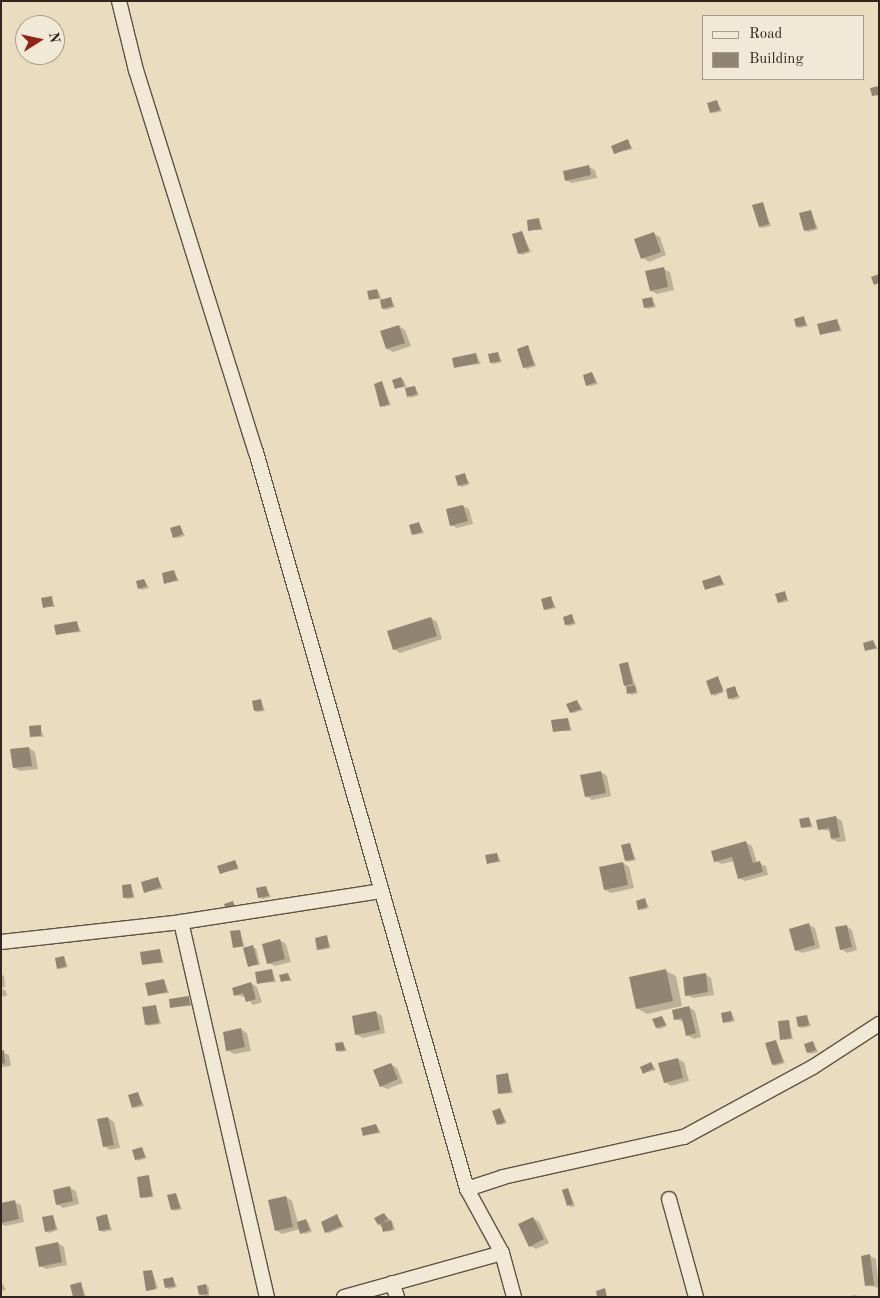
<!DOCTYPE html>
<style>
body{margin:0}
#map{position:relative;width:880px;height:1298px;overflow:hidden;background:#eaddbf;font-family:"Old Standard TT",serif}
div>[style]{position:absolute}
.shadow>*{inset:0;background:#0003}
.building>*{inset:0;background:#918571}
.roads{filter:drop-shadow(1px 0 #5f5345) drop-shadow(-1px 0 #5f5345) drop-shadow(0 1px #5f5345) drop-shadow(0 -1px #5f5345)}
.street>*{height:14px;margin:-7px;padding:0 7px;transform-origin:7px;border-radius:7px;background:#f1e9d5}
span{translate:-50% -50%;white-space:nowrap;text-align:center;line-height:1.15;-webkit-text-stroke:4px #f1e9d5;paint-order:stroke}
.frame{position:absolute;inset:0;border:2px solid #31251c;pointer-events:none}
.legend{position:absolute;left:702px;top:15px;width:162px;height:65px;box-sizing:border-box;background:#f1e9d5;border:1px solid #a49b8b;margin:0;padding:6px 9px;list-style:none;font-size:15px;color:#31251c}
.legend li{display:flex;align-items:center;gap:10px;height:25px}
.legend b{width:25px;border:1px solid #a49b8b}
.north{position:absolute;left:15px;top:15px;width:50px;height:50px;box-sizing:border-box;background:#f1e9d5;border:1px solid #a49b8b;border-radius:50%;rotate:80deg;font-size:14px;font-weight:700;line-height:20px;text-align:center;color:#31251c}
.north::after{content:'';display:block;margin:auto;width:18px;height:22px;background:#8f2418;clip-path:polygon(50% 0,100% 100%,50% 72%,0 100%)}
</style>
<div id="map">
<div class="shadow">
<i style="clip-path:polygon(151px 93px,154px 102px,146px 103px,142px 94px)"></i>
<i style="clip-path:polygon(717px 101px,722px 111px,714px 113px,711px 112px)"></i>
<i style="clip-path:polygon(628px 141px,633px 149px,615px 153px)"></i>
<i style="clip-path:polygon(589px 167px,595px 170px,597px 178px,572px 183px,566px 180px)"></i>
<i style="clip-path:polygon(763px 203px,771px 226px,762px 228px,760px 227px)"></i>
<i style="clip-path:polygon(811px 212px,818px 229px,808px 232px,805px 230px)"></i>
<i style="clip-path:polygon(539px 220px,543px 230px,530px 230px)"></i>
<i style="clip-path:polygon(522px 232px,531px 252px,522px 255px,519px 253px)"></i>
<i style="clip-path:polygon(654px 234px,660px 237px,666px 255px,649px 262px,643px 258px)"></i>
<i style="clip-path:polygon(664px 269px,670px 272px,674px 290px,657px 294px,651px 291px)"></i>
<i style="clip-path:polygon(377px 290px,379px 292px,382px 301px,391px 298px,395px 307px,386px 310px,383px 308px,381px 299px,370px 299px)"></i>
<i style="clip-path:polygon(652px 298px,656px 307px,648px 309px,645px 307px)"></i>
<i style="clip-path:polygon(803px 317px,808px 326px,800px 328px,797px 327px)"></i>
<i style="clip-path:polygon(837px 320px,842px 331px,821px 334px)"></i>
<i style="clip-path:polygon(399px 326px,405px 330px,411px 346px,393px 352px,387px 349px)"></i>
<i style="clip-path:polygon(528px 346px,536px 366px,527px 369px,524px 367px)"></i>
<i style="clip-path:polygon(498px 353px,502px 362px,494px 364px,491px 363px)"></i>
<i style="clip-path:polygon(476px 354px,481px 364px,455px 367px,454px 359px)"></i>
<i style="clip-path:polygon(592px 373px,598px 384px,590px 386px,587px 385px)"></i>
<i style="clip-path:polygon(401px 378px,404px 380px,407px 389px,415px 387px,419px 395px,411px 398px,406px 387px,396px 388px)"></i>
<i style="clip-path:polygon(382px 382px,391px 405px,384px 407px,381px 406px)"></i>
<i style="clip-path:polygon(464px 475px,470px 484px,462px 487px,459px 485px)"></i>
<i style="clip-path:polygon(463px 506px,469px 509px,473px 524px,457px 528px,451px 525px)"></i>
<i style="clip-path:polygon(419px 523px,424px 533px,415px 535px,413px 534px)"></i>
<i style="clip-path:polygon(180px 526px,185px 536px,176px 538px,174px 537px)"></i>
<i style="clip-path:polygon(174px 571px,179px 581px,165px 583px)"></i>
<i style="clip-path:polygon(720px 576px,725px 585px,706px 589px)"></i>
<i style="clip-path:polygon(144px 580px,149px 588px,142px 590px,139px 588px)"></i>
<i style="clip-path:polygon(784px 592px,789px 601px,781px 603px,779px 602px)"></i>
<i style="clip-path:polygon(551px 597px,556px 608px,548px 610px,545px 609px)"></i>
<i style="clip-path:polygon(52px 598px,55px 607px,44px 607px)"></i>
<i style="clip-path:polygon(572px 615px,576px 624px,569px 626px,566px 625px)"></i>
<i style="clip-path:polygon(431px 618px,437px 622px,442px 639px,400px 653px,394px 649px)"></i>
<i style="clip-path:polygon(77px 623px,81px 632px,57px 634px)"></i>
<i style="clip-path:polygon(873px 641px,878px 649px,866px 650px)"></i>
<i style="clip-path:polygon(628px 664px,638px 693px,631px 695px,625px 685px)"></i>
<i style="clip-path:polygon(718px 678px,724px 690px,718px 686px,724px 692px,715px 696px,712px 694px)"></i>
<i style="clip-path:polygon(735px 688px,740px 698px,732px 700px,729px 698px)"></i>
<i style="clip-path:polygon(261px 701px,265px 711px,257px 712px,255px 710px)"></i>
<i style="clip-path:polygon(577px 701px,583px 710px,573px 713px,571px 712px)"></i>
<i style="clip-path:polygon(568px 719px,572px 731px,554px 731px)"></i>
<i style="clip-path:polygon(40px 727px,44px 737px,32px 736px)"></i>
<i style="clip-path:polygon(29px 748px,35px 752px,38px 769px,20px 771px,14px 768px)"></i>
<i style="clip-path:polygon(601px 772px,607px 776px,611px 796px,592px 800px,586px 796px)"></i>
<i style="clip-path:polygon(835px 817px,842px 821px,846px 841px,838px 842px,832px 839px,831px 831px,819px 829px)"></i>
<i style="clip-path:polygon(809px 818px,813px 827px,805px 828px,802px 827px)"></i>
<i style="clip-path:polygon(746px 843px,752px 846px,757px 863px,766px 866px,768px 875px,745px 881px,739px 878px,734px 861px,722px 864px,715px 861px)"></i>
<i style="clip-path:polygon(630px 844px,636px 860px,628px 862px,626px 860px)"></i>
<i style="clip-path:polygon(497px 854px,501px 862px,488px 863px)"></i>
<i style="clip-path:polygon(235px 861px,239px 869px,221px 873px)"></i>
<i style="clip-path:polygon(623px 863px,629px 867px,634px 888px,611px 893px,605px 890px)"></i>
<i style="clip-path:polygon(158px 879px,163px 889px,145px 892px)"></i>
<i style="clip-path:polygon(131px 886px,135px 898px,127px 899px,124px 897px)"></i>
<i style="clip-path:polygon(266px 887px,271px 897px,262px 899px,259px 897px)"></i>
<i style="clip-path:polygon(645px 899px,649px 908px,642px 910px,639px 909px)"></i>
<i style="clip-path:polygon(809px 925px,815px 928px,820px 948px,802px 953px,796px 950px)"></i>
<i style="clip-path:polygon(846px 926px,852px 930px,857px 950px,847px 953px,841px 949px)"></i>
<i style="clip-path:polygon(240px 931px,245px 949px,256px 948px,260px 965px,249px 966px,244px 947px,234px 947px)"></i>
<i style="clip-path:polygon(327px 937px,331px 948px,321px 950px,318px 949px)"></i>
<i style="clip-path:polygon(280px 940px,286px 944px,291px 962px,275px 966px,268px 963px)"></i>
<i style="clip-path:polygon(160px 951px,164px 963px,143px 964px)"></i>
<i style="clip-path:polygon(64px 957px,68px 967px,60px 969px,58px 968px)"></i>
<i style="clip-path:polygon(272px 970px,276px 982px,258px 983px)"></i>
<i style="clip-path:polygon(666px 971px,676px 976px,682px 1006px,647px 1014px,637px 1008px)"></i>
<i style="clip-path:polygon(288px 974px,292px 981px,282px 981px)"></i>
<i style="clip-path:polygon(705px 974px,711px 978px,714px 995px,693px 998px,687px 995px)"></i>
<i style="clip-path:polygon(1px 975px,4px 976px,5px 987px,1px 987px)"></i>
<i style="clip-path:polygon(164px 980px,169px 993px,149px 995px)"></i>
<i style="clip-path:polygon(251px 983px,257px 987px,262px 1002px,253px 1005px,246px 997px,235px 995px)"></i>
<i style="clip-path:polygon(1px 988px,6px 991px,7px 996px,1px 997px)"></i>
<i style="clip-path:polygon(189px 998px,192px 1006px,171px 1007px)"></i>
<i style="clip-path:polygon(156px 1006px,161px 1024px,149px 1026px,146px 1024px)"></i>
<i style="clip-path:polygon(689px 1007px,695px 1011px,701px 1037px,694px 1039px,687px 1035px,684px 1022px,675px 1019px)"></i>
<i style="clip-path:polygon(376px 1012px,382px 1016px,385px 1033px,363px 1038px,356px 1034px)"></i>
<i style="clip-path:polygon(731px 1012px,735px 1021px,727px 1023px,724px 1022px)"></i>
<i style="clip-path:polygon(807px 1016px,811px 1026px,802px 1028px,800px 1027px)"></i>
<i style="clip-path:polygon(662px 1017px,667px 1026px,660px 1029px,657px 1028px)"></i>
<i style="clip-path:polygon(789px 1021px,793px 1039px,784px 1040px,782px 1039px)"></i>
<i style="clip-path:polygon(241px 1029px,247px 1033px,251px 1051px,234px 1054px,227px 1050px)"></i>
<i style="clip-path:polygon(776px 1041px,785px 1063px,775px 1066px,773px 1065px)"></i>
<i style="clip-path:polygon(813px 1042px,818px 1052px,811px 1054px,808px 1052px)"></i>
<i style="clip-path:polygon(343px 1043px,347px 1051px,340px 1052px,337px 1051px)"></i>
<i style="clip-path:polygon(1px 1052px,9px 1055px,11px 1066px,1px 1067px)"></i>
<i style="clip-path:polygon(677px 1059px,684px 1062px,689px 1081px,671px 1086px,665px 1082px)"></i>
<i style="clip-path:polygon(651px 1063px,656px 1070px,644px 1073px)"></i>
<i style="clip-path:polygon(391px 1064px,397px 1068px,403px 1083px,387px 1089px,381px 1086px)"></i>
<i style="clip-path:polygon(508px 1075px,513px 1093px,502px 1094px,500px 1093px)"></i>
<i style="clip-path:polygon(138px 1093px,144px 1106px,136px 1108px,133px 1107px)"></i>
<i style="clip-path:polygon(500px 1109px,507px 1123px,501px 1125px,498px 1124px)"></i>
<i style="clip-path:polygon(108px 1118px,114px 1122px,120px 1148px,110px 1150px,104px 1146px)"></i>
<i style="clip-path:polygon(376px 1125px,381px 1133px,364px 1135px)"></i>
<i style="clip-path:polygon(142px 1148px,147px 1158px,138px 1161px,136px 1159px)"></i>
<i style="clip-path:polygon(148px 1176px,154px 1197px,144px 1198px,142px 1197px)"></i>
<i style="clip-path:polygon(70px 1188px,76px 1191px,79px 1204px,63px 1208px,57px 1204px)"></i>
<i style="clip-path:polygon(568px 1189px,575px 1206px,571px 1207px,568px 1205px)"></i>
<i style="clip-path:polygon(176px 1194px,182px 1209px,175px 1211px,172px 1209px)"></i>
<i style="clip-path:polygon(286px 1197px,292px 1201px,298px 1223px,308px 1222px,312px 1232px,304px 1234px,300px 1229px,282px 1234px,276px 1230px)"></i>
<i style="clip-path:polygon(14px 1202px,21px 1205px,24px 1222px,5px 1226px,1px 1224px,1px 1205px)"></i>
<i style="clip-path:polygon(384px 1214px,393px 1223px,395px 1230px,387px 1232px,378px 1224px)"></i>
<i style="clip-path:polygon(107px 1215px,112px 1230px,103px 1232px,100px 1230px)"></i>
<i style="clip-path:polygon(53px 1216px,58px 1230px,49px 1233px,46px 1231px)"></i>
<i style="clip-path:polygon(337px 1216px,344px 1227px,329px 1233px,326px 1232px)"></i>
<i style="clip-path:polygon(533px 1218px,539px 1222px,549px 1243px,536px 1249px,530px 1246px)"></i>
<i style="clip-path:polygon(58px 1243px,64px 1247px,67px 1265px,46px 1269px,40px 1266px)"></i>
<i style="clip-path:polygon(870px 1256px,876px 1259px,879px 1288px,866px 1285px)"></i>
<i style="clip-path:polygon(152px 1271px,158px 1288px,148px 1291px)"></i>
<i style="clip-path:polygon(173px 1278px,177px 1287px,169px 1289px,166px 1287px)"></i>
<i style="clip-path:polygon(1px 1281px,6px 1290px,1px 1291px)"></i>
<i style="clip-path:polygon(81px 1283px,86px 1297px,74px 1297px)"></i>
<i style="clip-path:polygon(206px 1285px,209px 1287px,209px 1297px,200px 1295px)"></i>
<i style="clip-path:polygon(856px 1295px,859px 1297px,846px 1297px)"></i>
</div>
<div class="building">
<i style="clip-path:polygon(879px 86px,879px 95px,872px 96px,870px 88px)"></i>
<i style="clip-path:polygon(717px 100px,720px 110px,710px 113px,707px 103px)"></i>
<i style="clip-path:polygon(628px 139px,631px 148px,614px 154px,611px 146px)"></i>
<i style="clip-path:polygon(589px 165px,591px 175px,565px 181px,563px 171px)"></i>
<i style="clip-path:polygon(763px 202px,769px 224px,759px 227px,752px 205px)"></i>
<i style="clip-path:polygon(811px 210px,816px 228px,804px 231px,799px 213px)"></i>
<i style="clip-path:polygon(539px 218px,541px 229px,528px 231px,527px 220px)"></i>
<i style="clip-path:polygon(522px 231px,529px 251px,518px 254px,512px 234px)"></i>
<i style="clip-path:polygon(654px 232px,661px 252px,641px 259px,634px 239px)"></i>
<i style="clip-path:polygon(664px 267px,668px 287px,650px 291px,645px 271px)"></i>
<i style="clip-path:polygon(879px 274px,879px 283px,874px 285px,871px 277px)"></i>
<i style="clip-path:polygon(377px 289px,379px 298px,369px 300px,367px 291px)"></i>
<i style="clip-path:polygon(391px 297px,393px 306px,382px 309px,380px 300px)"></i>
<i style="clip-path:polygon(652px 297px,654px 306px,644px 308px,642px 299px)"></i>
<i style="clip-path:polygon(804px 316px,806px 325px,796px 327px,794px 319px)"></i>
<i style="clip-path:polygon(837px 319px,840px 330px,820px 335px,817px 324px)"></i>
<i style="clip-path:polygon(399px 325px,405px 343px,386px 349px,380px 331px)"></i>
<i style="clip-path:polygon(528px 345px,534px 365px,523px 368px,517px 349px)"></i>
<i style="clip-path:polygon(498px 352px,500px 361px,490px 363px,488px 354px)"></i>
<i style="clip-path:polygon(476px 353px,478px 363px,454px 368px,452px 358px)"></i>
<i style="clip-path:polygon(592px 372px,596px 382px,586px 386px,583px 375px)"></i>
<i style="clip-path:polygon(401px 377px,404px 386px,395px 389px,392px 380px)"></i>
<i style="clip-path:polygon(382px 381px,389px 404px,380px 407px,374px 384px)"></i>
<i style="clip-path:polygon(415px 386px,417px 394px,407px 397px,405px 388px)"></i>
<i style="clip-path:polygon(465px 473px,468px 483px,458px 486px,455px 476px)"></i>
<i style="clip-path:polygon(463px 505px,468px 521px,450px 526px,446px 509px)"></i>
<i style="clip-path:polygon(419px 522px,422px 532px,412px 535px,409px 525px)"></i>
<i style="clip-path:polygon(180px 525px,183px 534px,173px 538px,170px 528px)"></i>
<i style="clip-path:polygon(174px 570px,177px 580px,164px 584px,162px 573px)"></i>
<i style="clip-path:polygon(720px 575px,723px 584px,705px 590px,702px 581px)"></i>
<i style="clip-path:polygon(144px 579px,147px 586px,138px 589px,136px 581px)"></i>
<i style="clip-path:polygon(785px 591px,787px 599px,778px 603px,775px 594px)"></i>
<i style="clip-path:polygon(52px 596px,53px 606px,43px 608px,41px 598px)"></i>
<i style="clip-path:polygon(551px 596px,554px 607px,544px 610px,541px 599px)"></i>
<i style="clip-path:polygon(572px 614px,574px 623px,565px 625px,563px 617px)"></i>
<i style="clip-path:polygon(431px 617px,437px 636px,393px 650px,387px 631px)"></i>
<i style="clip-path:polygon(77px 621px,79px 631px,56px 635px,54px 625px)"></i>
<i style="clip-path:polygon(873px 640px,876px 648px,865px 651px,863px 643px)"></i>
<i style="clip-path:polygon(628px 662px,633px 684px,624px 686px,619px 664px)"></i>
<i style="clip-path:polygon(718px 676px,723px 691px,711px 695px,706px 681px)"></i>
<i style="clip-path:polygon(635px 685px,636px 692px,627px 694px,626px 687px)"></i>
<i style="clip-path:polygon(735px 686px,738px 696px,728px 699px,726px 689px)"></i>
<i style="clip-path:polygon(261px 699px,263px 710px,254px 711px,252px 701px)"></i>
<i style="clip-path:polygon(577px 700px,581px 709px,570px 713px,566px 704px)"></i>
<i style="clip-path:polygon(568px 718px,570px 730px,553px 732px,551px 720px)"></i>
<i style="clip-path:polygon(41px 725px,41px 736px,30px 737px,29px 726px)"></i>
<i style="clip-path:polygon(29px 747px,32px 766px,13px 768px,10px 749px)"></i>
<i style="clip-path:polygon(601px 771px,606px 793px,585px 797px,580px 775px)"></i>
<i style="clip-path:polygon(836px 816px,840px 837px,831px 839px,829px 828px,818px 830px,816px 820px)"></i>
<i style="clip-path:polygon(809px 817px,811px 826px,801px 828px,799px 819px)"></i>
<i style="clip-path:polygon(746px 841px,753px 863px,760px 861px,763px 872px,738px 879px,732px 857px,714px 862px,711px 851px)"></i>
<i style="clip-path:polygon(630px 843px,634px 859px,625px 861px,621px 845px)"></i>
<i style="clip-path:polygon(497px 853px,499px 861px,487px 864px,485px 855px)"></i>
<i style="clip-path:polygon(235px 860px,238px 868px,220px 874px,217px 866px)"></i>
<i style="clip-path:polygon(623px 862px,628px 885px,604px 890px,599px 867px)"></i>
<i style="clip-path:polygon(158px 877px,161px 887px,144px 893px,141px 882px)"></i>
<i style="clip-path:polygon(131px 884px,133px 897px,123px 898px,122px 885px)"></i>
<i style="clip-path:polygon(266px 886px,269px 896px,258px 898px,256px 888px)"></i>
<i style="clip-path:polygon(645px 898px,647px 907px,638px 910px,636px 901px)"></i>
<i style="clip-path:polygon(233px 901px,236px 911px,227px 914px,224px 904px)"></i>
<i style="clip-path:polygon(809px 923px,815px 945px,795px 951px,789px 929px)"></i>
<i style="clip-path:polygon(847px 925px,852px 947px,840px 950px,835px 927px)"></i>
<i style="clip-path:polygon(240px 930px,243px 946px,233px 948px,230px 931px)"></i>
<i style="clip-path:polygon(327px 935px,329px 947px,317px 950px,315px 938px)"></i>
<i style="clip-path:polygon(280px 939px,285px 959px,267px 964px,262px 944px)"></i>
<i style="clip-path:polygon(253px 945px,258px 964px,248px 967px,243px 948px)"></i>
<i style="clip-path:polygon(160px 949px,162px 962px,142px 965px,140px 952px)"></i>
<i style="clip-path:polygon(64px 956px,66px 966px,57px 969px,55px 958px)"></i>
<i style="clip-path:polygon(272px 969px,274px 981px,257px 984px,255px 972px)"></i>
<i style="clip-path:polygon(666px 969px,673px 1001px,636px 1009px,629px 977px)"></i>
<i style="clip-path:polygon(288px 973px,290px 980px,281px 982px,279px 975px)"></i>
<i style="clip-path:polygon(706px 973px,708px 992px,685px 996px,683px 977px)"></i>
<i style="clip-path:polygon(164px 979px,167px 992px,148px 996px,145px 983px)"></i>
<i style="clip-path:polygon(251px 982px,256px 999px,246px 1002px,243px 993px,234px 996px,232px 988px)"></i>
<i style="clip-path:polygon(189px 996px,190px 1005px,170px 1008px,169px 999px)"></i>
<i style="clip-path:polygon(156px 1005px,159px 1023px,145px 1025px,142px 1007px)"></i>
<i style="clip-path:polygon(689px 1006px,696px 1033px,686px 1036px,682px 1018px,674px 1020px,672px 1010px)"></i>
<i style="clip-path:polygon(376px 1011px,380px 1030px,355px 1035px,352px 1016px)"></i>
<i style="clip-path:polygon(731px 1011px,733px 1020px,723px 1023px,721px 1013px)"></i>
<i style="clip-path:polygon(807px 1015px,809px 1025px,798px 1027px,796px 1017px)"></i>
<i style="clip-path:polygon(662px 1016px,666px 1025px,656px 1028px,652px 1019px)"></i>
<i style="clip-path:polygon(789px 1020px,791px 1038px,780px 1040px,778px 1021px)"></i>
<i style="clip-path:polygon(241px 1028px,245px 1047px,226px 1051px,223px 1032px)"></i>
<i style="clip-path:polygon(776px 1040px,783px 1062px,772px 1065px,765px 1043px)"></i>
<i style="clip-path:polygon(813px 1041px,816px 1050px,807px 1053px,804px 1044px)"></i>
<i style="clip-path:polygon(343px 1042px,345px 1050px,336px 1051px,335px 1043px)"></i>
<i style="clip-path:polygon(4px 1050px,5px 1063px,1px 1064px,1px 1051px)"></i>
<i style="clip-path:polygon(678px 1058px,683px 1078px,664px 1083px,658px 1063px)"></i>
<i style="clip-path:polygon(651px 1062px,654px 1068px,643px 1074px,640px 1067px)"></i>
<i style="clip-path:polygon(391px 1063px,398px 1079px,380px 1087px,373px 1070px)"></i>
<i style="clip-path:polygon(508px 1073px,511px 1092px,498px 1094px,496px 1075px)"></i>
<i style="clip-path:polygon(138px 1092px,142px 1104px,132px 1108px,128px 1095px)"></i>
<i style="clip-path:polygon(500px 1108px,505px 1122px,497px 1125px,492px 1111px)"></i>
<i style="clip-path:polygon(108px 1117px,114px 1145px,103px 1147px,97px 1119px)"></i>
<i style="clip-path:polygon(376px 1124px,379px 1132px,363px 1136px,361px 1128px)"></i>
<i style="clip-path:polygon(142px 1147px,145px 1157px,135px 1160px,132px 1150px)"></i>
<i style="clip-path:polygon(149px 1175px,152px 1196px,140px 1198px,137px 1177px)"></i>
<i style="clip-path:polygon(70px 1186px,73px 1201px,56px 1205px,53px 1190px)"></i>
<i style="clip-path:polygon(568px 1188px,573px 1204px,567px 1206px,562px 1190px)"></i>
<i style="clip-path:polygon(176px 1193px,180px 1208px,171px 1210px,167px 1195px)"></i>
<i style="clip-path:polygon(286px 1196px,293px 1227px,275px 1231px,268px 1200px)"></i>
<i style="clip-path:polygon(15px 1200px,19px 1219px,1px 1223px,1px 1203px)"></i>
<i style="clip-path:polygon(384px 1213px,388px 1219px,378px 1225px,374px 1218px)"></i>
<i style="clip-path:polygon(107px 1214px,110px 1229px,99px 1231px,96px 1217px)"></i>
<i style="clip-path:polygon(337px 1214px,342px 1226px,325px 1233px,321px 1222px)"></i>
<i style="clip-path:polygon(53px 1215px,56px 1229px,45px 1232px,42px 1217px)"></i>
<i style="clip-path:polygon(533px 1217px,544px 1239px,529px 1247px,518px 1224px)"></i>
<i style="clip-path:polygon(306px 1219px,310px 1230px,300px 1234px,297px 1222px)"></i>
<i style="clip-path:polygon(391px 1220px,393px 1229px,383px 1232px,381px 1223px)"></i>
<i style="clip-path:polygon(58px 1242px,62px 1262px,39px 1267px,35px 1247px)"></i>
<i style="clip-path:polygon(870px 1254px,874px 1285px,865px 1286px,861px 1256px)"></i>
<i style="clip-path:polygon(152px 1270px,156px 1289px,146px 1291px,143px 1271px)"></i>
<i style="clip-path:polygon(173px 1277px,175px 1286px,165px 1288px,163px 1279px)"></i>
<i style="clip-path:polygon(81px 1282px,84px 1297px,73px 1297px,70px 1285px)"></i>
<i style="clip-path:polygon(206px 1284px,208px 1294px,199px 1295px,197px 1286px)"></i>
<i style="clip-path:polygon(605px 1288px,607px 1297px,597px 1297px,596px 1291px)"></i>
</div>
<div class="roads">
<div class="street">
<i style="left:119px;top:1px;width:71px;rotate:76.2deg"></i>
<i style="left:136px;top:70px;width:400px;rotate:72.6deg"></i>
<i style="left:256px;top:452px;width:767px;rotate:74.02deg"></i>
<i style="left:467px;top:1189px;width:73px;rotate:61.3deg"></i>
<i style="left:181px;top:922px;width:385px;rotate:77.1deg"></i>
<i style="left:1px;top:942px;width:181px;rotate:-6.3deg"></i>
<i style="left:181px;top:922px;width:202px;rotate:-8.8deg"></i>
<i style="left:467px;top:1189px;width:38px;rotate:-18deg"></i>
<i style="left:503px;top:1177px;width:185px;rotate:-12.5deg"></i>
<i style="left:684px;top:1137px;width:147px;rotate:-28.5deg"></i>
<i style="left:813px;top:1067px;width:79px;rotate:-33.1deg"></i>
<i style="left:669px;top:1199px;width:102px;rotate:74.6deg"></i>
<i style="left:392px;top:1283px;width:15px;rotate:70deg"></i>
<i style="left:344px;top:1297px;width:164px;rotate:-15.6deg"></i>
<i style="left:502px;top:1253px;width:46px;rotate:74.7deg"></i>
</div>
</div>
<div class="frame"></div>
<ul class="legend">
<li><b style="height:6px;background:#f1e9d5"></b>Road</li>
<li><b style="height:14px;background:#918571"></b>Building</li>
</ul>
<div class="north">N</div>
</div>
